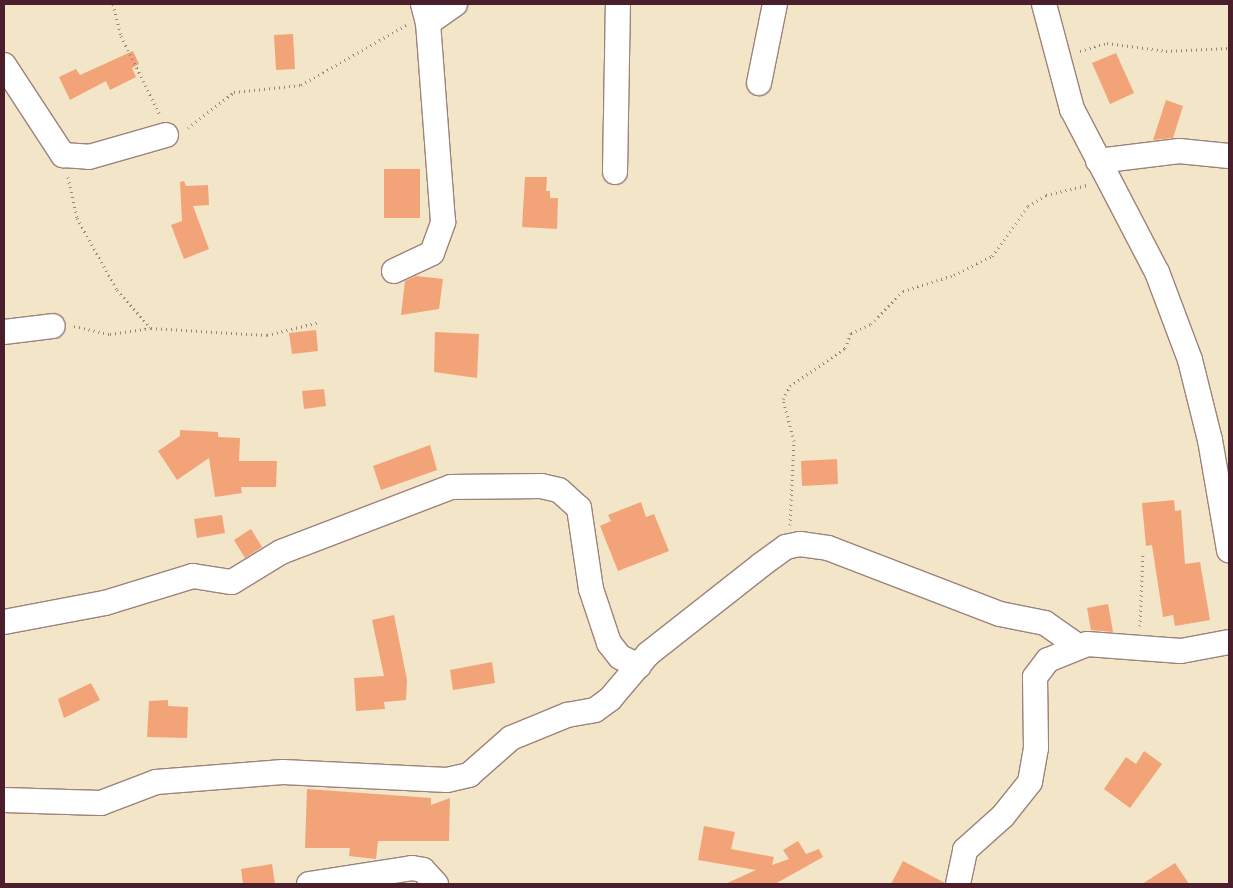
<!DOCTYPE html>
<style>
body{margin:0}
#map{position:relative;width:1233px;height:888px;overflow:hidden;background:#f2e5c8;font-family:"Libre Bodoni",serif}
div>[style]{position:absolute}
.building>*{inset:0;background:#f2a478}
.path>*{height:3px;margin-top:-1.5px;transform-origin:0;background:repeating-linear-gradient(90deg,#9e827a 0 1px,transparent 0 5px)}
.roads{filter:drop-shadow(1px 0 #9e827a) drop-shadow(-1px 0 #9e827a) drop-shadow(0 1px #9e827a) drop-shadow(0 -1px #9e827a)}
.street>*{height:24px;margin:-12px;padding:0 12px;transform-origin:12px;border-radius:12px;background:#fff}
span{translate:-50% -50%;white-space:nowrap;text-align:center;line-height:1.15;-webkit-text-stroke:4px #fcf5e5;paint-order:stroke}
.frame{position:absolute;inset:0;border:5px solid #4a1f2b;pointer-events:none}
</style>
<div id="map">
<div class="building">
<i style="clip-path:polygon(293px 34px,295px 69px,276px 70px,274px 35px)"></i>
<i style="clip-path:polygon(133px 51px,139px 64px,132px 68px,136px 77px,110px 90px,106px 81px,70px 100px,59px 77px,76px 69px,80px 75px)"></i>
<i style="clip-path:polygon(1116px 53px,1134px 93px,1110px 104px,1092px 63px)"></i>
<i style="clip-path:polygon(1166px 100px,1183px 106px,1173px 138px,1153px 140px)"></i>
<i style="clip-path:polygon(384px 169px,420px 169px,420px 218px,384px 218px)"></i>
<i style="clip-path:polygon(525px 177px,547px 177px,546px 191px,550px 191px,550px 198px,558px 198px,557px 229px,522px 227px)"></i>
<i style="clip-path:polygon(184px 181px,186px 186px,208px 185px,209px 205px,193px 206px,209px 249px,184px 259px,171px 225px,182px 221px,180px 182px)"></i>
<i style="clip-path:polygon(416px 276px,443px 279px,439px 309px,401px 315px,405px 281px)"></i>
<i style="clip-path:polygon(316px 330px,318px 351px,292px 354px,289px 333px)"></i>
<i style="clip-path:polygon(435px 332px,479px 334px,477px 378px,434px 372px)"></i>
<i style="clip-path:polygon(324px 389px,326px 406px,304px 409px,302px 391px)"></i>
<i style="clip-path:polygon(180px 430px,218px 432px,218px 437px,240px 438px,239px 461px,277px 461px,276px 487px,241px 487px,242px 493px,215px 497px,209px 458px,177px 480px,158px 451px,180px 436px)"></i>
<i style="clip-path:polygon(430px 445px,437px 470px,381px 490px,373px 466px)"></i>
<i style="clip-path:polygon(837px 459px,838px 484px,802px 486px,801px 461px)"></i>
<i style="clip-path:polygon(1174px 500px,1175px 511px,1181px 510px,1185px 564px,1200px 562px,1210px 620px,1175px 626px,1173px 615px,1163px 617px,1152px 545px,1146px 546px,1142px 503px)"></i>
<i style="clip-path:polygon(641px 502px,646px 517px,654px 514px,669px 551px,618px 571px,600px 526px,611px 521px,608px 515px)"></i>
<i style="clip-path:polygon(222px 515px,225px 533px,197px 538px,194px 519px)"></i>
<i style="clip-path:polygon(251px 529px,262px 547px,245px 558px,234px 540px)"></i>
<i style="clip-path:polygon(1108px 604px,1113px 632px,1091px 630px,1087px 608px)"></i>
<i style="clip-path:polygon(394px 615px,407px 680px,406px 700px,384px 702px,385px 709px,356px 711px,354px 678px,384px 676px,372px 620px)"></i>
<i style="clip-path:polygon(492px 662px,495px 683px,453px 690px,450px 670px)"></i>
<i style="clip-path:polygon(91px 683px,100px 700px,64px 718px,58px 699px)"></i>
<i style="clip-path:polygon(168px 700px,168px 706px,188px 707px,187px 738px,147px 737px,149px 701px)"></i>
<i style="clip-path:polygon(1144px 751px,1162px 764px,1130px 808px,1104px 789px,1126px 757px,1136px 764px)"></i>
<i style="clip-path:polygon(307px 789px,431px 798px,431px 805px,450px 798px,449px 841px,378px 841px,376px 859px,349px 856px,350px 848px,305px 848px)"></i>
<i style="clip-path:polygon(704px 826px,735px 832px,731px 849px,774px 857px,772px 865px,789px 859px,783px 850px,798px 841px,806px 854px,819px 849px,823px 857px,775px 884px,725px 884px,756px 870px,698px 860px)"></i>
<i style="clip-path:polygon(903px 861px,945px 883px,945px 884px,891px 884px)"></i>
<i style="clip-path:polygon(1175px 863px,1189px 884px,1142px 884px)"></i>
<i style="clip-path:polygon(272px 864px,275px 884px,243px 884px,241px 869px)"></i>
</div>
<div class="path">
<i style="left:113px;top:4px;width:33px;rotate:76deg"></i>
<i style="left:121px;top:36px;width:88px;rotate:63.7deg"></i>
<i style="left:1080px;top:51px;width:28px;rotate:-17deg"></i>
<i style="left:1107px;top:43px;width:60px;rotate:7.7deg"></i>
<i style="left:1166px;top:51px;width:63px;rotate:-2.7deg"></i>
<i style="left:188px;top:128px;width:58px;rotate:-38deg"></i>
<i style="left:234px;top:92px;width:67px;rotate:-6deg"></i>
<i style="left:301px;top:85px;width:121px;rotate:-29.7deg"></i>
<i style="left:68px;top:177px;width:42px;rotate:77.6deg"></i>
<i style="left:77px;top:218px;width:82px;rotate:60.9deg"></i>
<i style="left:117px;top:290px;width:51px;rotate:48.2deg"></i>
<i style="left:74px;top:326px;width:37px;rotate:13deg"></i>
<i style="left:110px;top:334px;width:41px;rotate:-8.3deg"></i>
<i style="left:151px;top:328px;width:116px;rotate:3.5deg"></i>
<i style="left:267px;top:335px;width:54px;rotate:-14deg"></i>
<i style="left:790px;top:525px;width:84px;rotate:-87.3deg"></i>
<i style="left:794px;top:441px;width:43px;rotate:-104.7deg"></i>
<i style="left:783px;top:399px;width:15px;rotate:-62deg"></i>
<i style="left:790px;top:386px;width:67px;rotate:-34.6deg"></i>
<i style="left:845px;top:348px;width:16px;rotate:-68deg"></i>
<i style="left:851px;top:333px;width:22px;rotate:-24deg"></i>
<i style="left:871px;top:324px;width:46px;rotate:-45.9deg"></i>
<i style="left:903px;top:291px;width:53px;rotate:-17.4deg"></i>
<i style="left:954px;top:275px;width:42px;rotate:-26.6deg"></i>
<i style="left:992px;top:256px;width:62px;rotate:-54.2deg"></i>
<i style="left:1028px;top:206px;width:21px;rotate:-31deg"></i>
<i style="left:1046px;top:195px;width:43px;rotate:-13.4deg"></i>
<i style="left:1140px;top:626px;width:74px;rotate:-87.7deg"></i>
</div>
<div class="roads">
<div class="street">
<i style="left:1044px;top:4px;width:109px;rotate:75.1deg"></i>
<i style="left:1072px;top:109px;width:184px;rotate:62.5deg"></i>
<i style="left:1157px;top:272px;width:94px;rotate:69.4deg"></i>
<i style="left:1190px;top:360px;width:82px;rotate:76deg"></i>
<i style="left:1210px;top:440px;width:112px;rotate:80.2deg"></i>
<i style="left:428px;top:23px;width:33px;rotate:-35deg"></i>
<i style="left:4px;top:65px;width:108px;rotate:56.8deg"></i>
<i style="left:63px;top:155px;width:26px;rotate:4deg"></i>
<i style="left:89px;top:157px;width:80px;rotate:-15.9deg"></i>
<i style="left:759px;top:83px;width:81px;rotate:-78.6deg"></i>
<i style="left:1098px;top:161px;width:82px;rotate:-7deg"></i>
<i style="left:1179px;top:151px;width:50px;rotate:5.7deg"></i>
<i style="left:615px;top:172px;width:168px;rotate:-89deg"></i>
<i style="left:394px;top:271px;width:42px;rotate:-25.3deg"></i>
<i style="left:432px;top:253px;width:33px;rotate:-70deg"></i>
<i style="left:443px;top:222px;width:200px;rotate:-94.3deg"></i>
<i style="left:428px;top:23px;width:20px;rotate:-105deg"></i>
<i style="left:4px;top:332px;width:49px;rotate:-7deg"></i>
<i style="left:4px;top:622px;width:103px;rotate:-10.7deg"></i>
<i style="left:105px;top:603px;width:92px;rotate:-17.1deg"></i>
<i style="left:193px;top:576px;width:39px;rotate:9deg"></i>
<i style="left:232px;top:582px;width:57px;rotate:-31.5deg"></i>
<i style="left:281px;top:552px;width:182px;rotate:-20.9deg"></i>
<i style="left:451px;top:487px;width:90px;rotate:-0.6deg"></i>
<i style="left:541px;top:486px;width:18px;rotate:13deg"></i>
<i style="left:559px;top:490px;width:27px;rotate:42deg"></i>
<i style="left:579px;top:508px;width:82px;rotate:81.6deg"></i>
<i style="left:591px;top:589px;width:57px;rotate:71.6deg"></i>
<i style="left:609px;top:643px;width:18px;rotate:52deg"></i>
<i style="left:620px;top:657px;width:21px;rotate:25deg"></i>
<i style="left:4px;top:800px;width:97px;rotate:1.8deg"></i>
<i style="left:101px;top:803px;width:59px;rotate:-20.9deg"></i>
<i style="left:156px;top:782px;width:127px;rotate:-4.5deg"></i>
<i style="left:283px;top:772px;width:164px;rotate:2.8deg"></i>
<i style="left:447px;top:780px;width:23px;rotate:-13deg"></i>
<i style="left:469px;top:775px;width:56px;rotate:-41.4deg"></i>
<i style="left:511px;top:738px;width:61px;rotate:-22.3deg"></i>
<i style="left:567px;top:715px;width:28px;rotate:-10deg"></i>
<i style="left:595px;top:710px;width:19px;rotate:-36deg"></i>
<i style="left:610px;top:699px;width:59px;rotate:-49.8deg"></i>
<i style="left:648px;top:654px;width:144px;rotate:-38.2deg"></i>
<i style="left:761px;top:565px;width:31px;rotate:-36deg"></i>
<i style="left:786px;top:547px;width:14px;rotate:-12deg"></i>
<i style="left:800px;top:544px;width:28px;rotate:8deg"></i>
<i style="left:828px;top:548px;width:184px;rotate:21deg"></i>
<i style="left:1000px;top:614px;width:46px;rotate:11.3deg"></i>
<i style="left:1045px;top:623px;width:38px;rotate:35deg"></i>
<i style="left:309px;top:884px;width:104px;rotate:-8.8deg"></i>
<i style="left:412px;top:868px;width:11px;rotate:10deg"></i>
<i style="left:423px;top:870px;width:19px;rotate:47deg"></i>
<i style="left:958px;top:884px;width:35px;rotate:-78deg"></i>
<i style="left:965px;top:850px;width:51px;rotate:-41.8deg"></i>
<i style="left:1003px;top:816px;width:43px;rotate:-51.5deg"></i>
<i style="left:1030px;top:782px;width:35px;rotate:-80deg"></i>
<i style="left:1036px;top:748px;width:71px;rotate:-90.8deg"></i>
<i style="left:1035px;top:677px;width:21px;rotate:-53deg"></i>
<i style="left:1048px;top:660px;width:42px;rotate:-22.3deg"></i>
<i style="left:1087px;top:644px;width:94px;rotate:4.3deg"></i>
<i style="left:1181px;top:651px;width:49px;rotate:-10.6deg"></i>
</div>
</div>
<div class="frame"></div>
</div>
